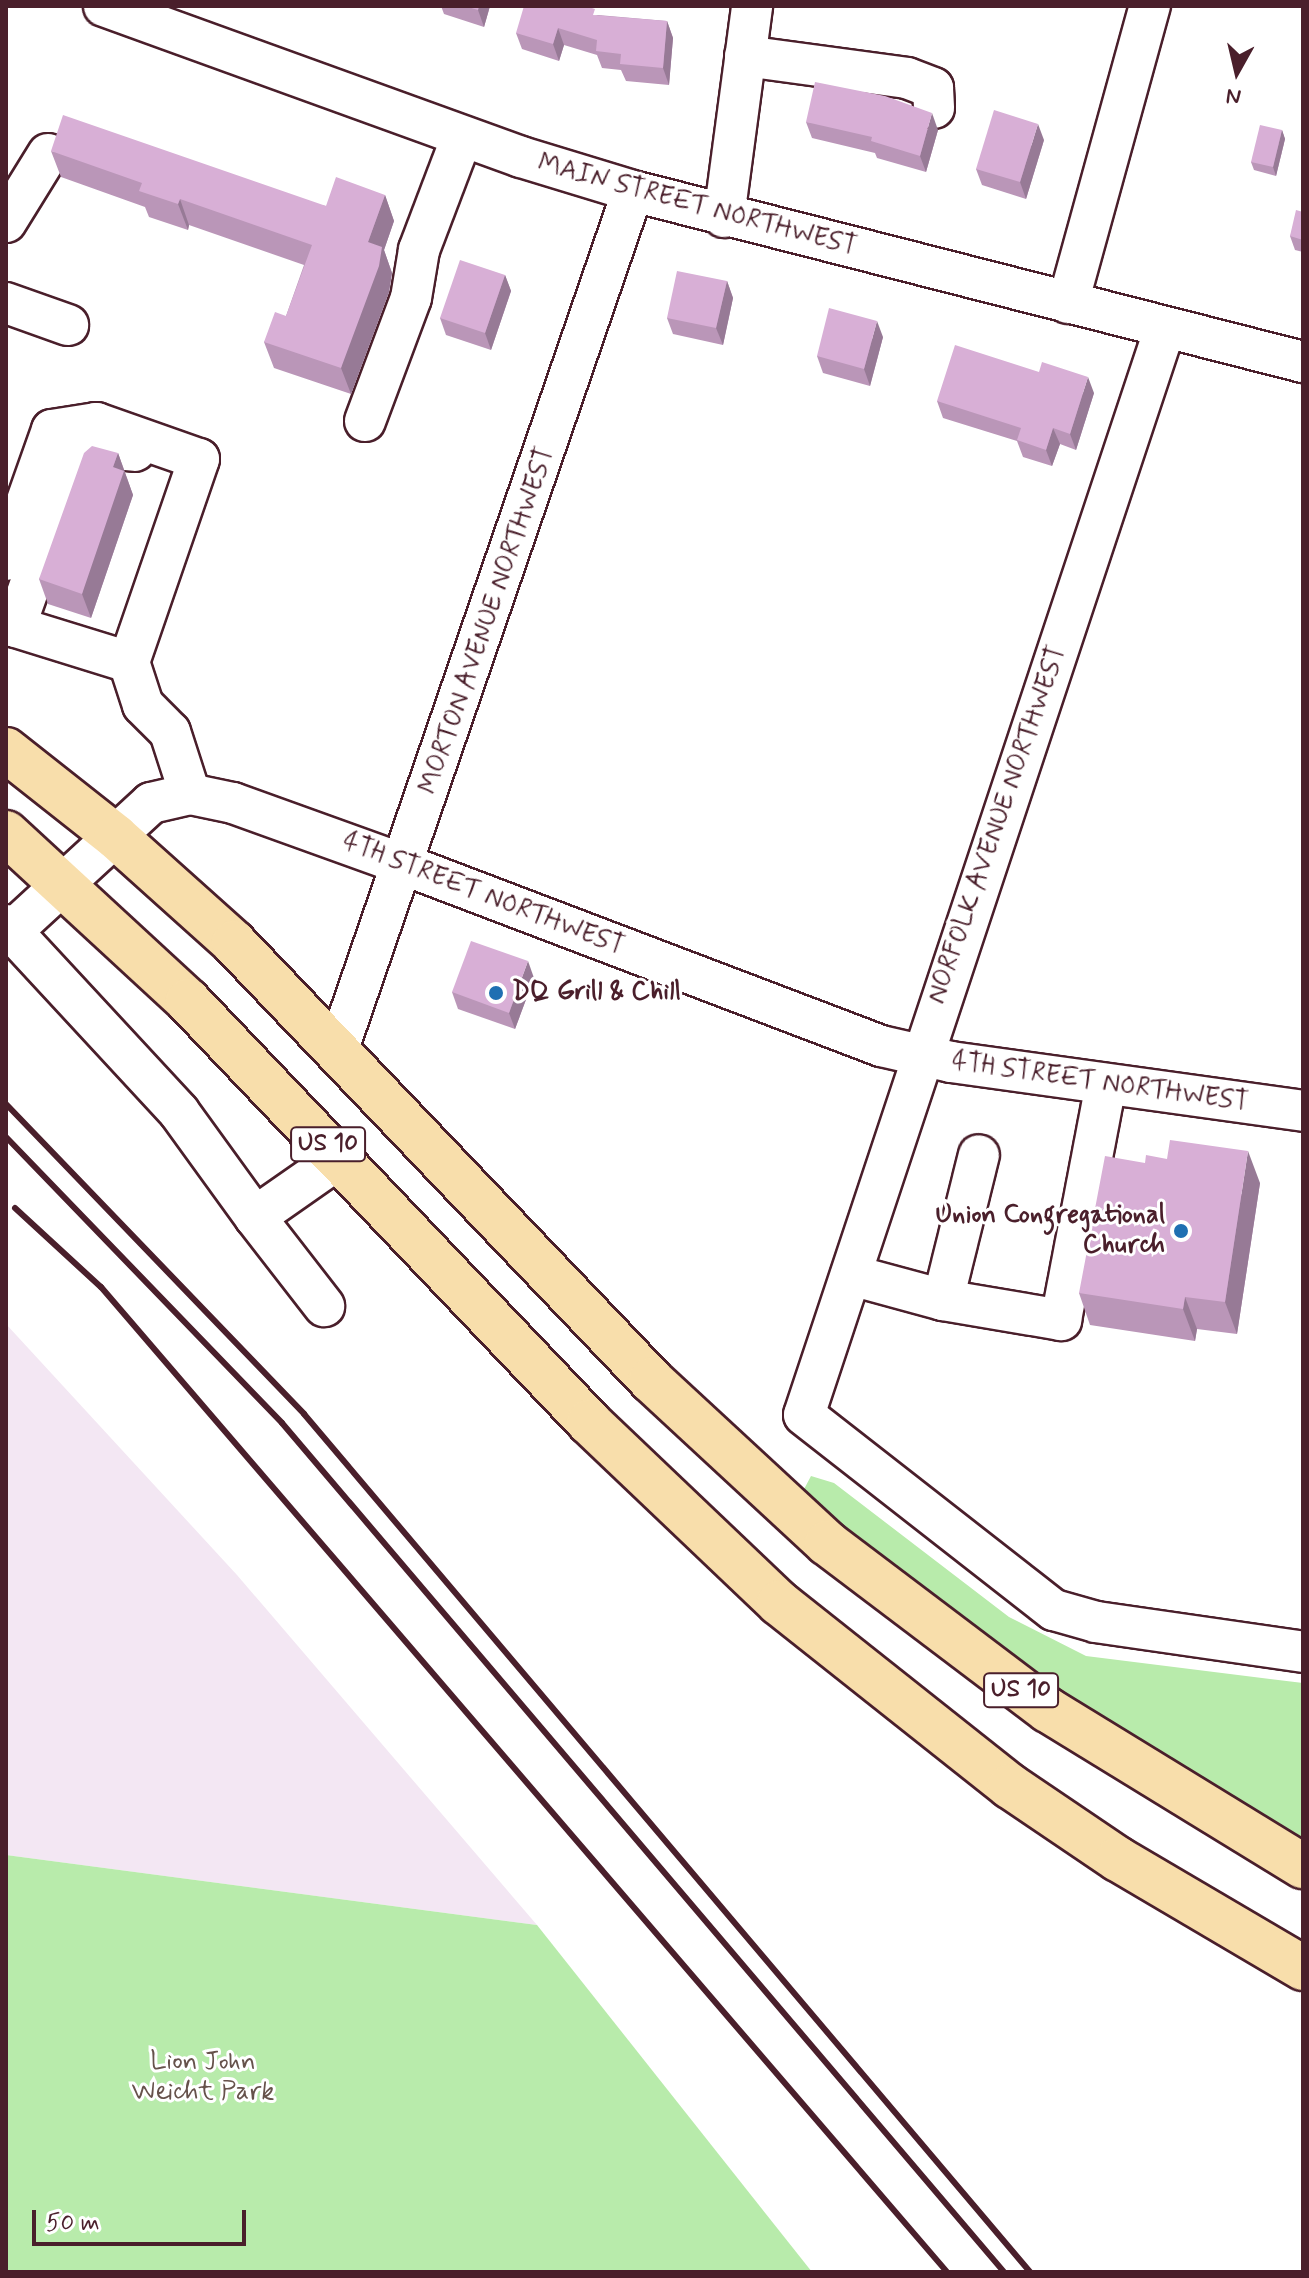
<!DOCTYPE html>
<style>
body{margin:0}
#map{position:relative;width:1309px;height:2278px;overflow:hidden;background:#fff;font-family:Mynerve,sans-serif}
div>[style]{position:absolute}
.built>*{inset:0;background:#f3e7f3}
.green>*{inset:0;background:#b8ebab}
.roads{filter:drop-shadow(2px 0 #4a1f2b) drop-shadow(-2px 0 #4a1f2b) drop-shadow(0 2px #4a1f2b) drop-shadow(0 -2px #4a1f2b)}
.minor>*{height:40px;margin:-20px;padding:0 20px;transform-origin:20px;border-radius:20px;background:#fff}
.highway>*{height:44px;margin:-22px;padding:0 22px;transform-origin:22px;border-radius:22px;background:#f8deab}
.rail>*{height:6px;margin:-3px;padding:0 3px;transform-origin:3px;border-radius:3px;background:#4a1f2b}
.wall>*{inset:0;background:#ba96b8}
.shaded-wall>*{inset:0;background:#977a96}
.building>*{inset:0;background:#d8afd6}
.dots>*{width:22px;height:22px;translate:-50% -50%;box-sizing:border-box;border:4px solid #fff;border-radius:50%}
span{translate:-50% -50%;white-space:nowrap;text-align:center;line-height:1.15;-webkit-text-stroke:6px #fff;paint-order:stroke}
.shield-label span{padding:2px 6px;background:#fff;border:2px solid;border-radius:6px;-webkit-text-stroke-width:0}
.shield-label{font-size:24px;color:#4a1f2b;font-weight:700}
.street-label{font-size:26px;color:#4a1f2b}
.poi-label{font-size:26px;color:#4a1f2b;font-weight:700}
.left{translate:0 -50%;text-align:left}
.right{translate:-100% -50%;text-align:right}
.park-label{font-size:26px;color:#66524b}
.frame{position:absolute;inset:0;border:8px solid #4a1f2b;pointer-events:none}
.north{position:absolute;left:1197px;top:32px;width:80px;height:80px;-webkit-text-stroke:6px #fff;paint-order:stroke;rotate:188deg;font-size:22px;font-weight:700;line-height:32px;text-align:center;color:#4a1f2b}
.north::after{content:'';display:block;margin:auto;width:28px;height:36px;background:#4a1f2b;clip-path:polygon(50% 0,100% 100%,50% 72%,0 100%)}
.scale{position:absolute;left:32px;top:2210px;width:214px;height:36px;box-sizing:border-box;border:4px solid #4a1f2b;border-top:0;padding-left:10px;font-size:24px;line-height:28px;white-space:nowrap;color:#4a1f2b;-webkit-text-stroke:6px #fff;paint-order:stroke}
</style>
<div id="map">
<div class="built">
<i style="clip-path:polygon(6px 1324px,237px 1575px,537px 1925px,6px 1855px)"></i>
</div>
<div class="green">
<i style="clip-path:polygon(811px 1476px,834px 1483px,1009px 1617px,1086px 1656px,1303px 1683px,1303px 1850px,1064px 1701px,859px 1550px,802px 1493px)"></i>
<i style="clip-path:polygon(6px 1855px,537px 1925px,812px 2272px,6px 2272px)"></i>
</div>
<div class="roads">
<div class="minor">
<i style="left:104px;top:6px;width:443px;rotate:19.9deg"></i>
<i style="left:521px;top:157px;width:117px;rotate:16.9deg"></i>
<i style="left:633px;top:191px;width:691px;rotate:14.32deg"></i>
<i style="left:745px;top:56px;width:163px;rotate:7.7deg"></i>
<i style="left:907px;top:78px;width:28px;rotate:21deg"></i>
<i style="left:933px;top:88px;width:20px;rotate:87deg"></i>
<i style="left:724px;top:217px;width:213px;rotate:-82.4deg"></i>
<i style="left:6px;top:222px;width:80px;rotate:-58.3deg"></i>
<i style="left:6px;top:303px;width:66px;rotate:19.5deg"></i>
<i style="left:1068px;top:303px;width:308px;rotate:-74.6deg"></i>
<i style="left:1165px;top:328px;width:1145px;rotate:108.37deg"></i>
<i style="left:804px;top:1415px;width:317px;rotate:38deg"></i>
<i style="left:1054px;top:1610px;width:44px;rotate:15.9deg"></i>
<i style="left:1096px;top:1622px;width:209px;rotate:8.2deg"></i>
<i style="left:365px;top:421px;width:131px;rotate:-69.5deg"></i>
<i style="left:411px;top:298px;width:49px;rotate:-80.5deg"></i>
<i style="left:419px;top:250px;width:121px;rotate:-69.2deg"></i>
<i style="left:6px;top:560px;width:138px;rotate:-70.5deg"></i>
<i style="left:52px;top:430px;width:45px;rotate:-9deg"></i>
<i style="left:96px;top:423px;width:109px;rotate:19.3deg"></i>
<i style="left:199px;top:459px;width:215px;rotate:109deg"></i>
<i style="left:6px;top:624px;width:129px;rotate:17.2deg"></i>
<i style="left:129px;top:662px;width:45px;rotate:72deg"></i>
<i style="left:143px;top:705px;width:38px;rotate:45deg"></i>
<i style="left:170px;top:732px;width:65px;rotate:72.1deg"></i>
<i style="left:15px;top:627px;width:173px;rotate:-70.4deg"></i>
<i style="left:73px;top:464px;width:26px;rotate:-40deg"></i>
<i style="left:93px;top:447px;width:42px;rotate:5.4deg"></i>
<i style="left:6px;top:925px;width:255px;rotate:47.2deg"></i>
<i style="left:179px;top:1112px;width:130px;rotate:54.1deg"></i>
<i style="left:255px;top:1217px;width:105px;rotate:-34.9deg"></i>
<i style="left:12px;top:931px;width:189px;rotate:-42.6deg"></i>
<i style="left:151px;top:803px;width:40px;rotate:-13deg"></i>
<i style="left:190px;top:794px;width:44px;rotate:11.8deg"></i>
<i style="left:233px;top:803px;width:183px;rotate:19.8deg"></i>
<i style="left:405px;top:865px;width:509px;rotate:20.82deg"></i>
<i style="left:881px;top:1046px;width:72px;rotate:12.9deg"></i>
<i style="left:951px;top:1062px;width:355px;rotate:7.9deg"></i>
<i style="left:338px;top:1049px;width:907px;rotate:-71.03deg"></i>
<i style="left:255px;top:1217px;width:113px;rotate:52.2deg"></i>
<i style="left:851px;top:1275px;width:95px;rotate:15.2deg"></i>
<i style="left:943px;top:1300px;width:120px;rotate:9.6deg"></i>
<i style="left:1061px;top:1320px;width:240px;rotate:-79.2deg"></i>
<i style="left:943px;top:1300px;width:149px;rotate:-76.1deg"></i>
</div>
<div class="highway">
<i style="left:6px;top:750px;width:140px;rotate:38.3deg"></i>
<i style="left:116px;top:837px;width:159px;rotate:41.9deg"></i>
<i style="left:234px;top:943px;width:604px;rotate:46.34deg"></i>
<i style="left:651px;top:1380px;width:240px;rotate:42.8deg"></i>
<i style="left:827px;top:1543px;width:277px;rotate:37.1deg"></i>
<i style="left:1048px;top:1710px;width:299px;rotate:31.5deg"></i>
<i style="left:6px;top:833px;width:248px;rotate:42.7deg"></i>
<i style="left:188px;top:1001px;width:581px;rotate:46.39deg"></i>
<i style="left:589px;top:1422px;width:262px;rotate:43.6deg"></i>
<i style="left:779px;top:1603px;width:295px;rotate:38.4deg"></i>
<i style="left:1010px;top:1786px;width:130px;rotate:34.1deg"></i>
<i style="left:1118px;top:1859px;width:215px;rotate:30.5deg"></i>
</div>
</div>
<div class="rail">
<i style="left:6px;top:1104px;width:430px;rotate:46.1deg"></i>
<i style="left:304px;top:1414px;width:1124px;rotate:49.76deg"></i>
<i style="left:6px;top:1137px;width:397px;rotate:46deg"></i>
<i style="left:282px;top:1423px;width:1114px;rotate:49.62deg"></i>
<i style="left:15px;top:1208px;width:117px;rotate:42.6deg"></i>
<i style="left:101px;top:1287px;width:1298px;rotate:49.34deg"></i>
</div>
<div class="wall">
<i style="clip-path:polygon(441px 6px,490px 6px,484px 27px,444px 14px)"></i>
<i style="clip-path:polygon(598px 15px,667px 21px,673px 38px,669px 85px,626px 81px,621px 70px,602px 68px,597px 55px,564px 45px,559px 61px,522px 49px,516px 33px)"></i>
<i style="clip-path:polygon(806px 122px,938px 130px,926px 172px,877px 158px,875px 153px,812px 138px)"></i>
<i style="clip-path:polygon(1282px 130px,1285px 139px,1276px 176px,1254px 170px,1251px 162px)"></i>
<i style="clip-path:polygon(1044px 140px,1026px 199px,982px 185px,976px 169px)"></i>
<i style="clip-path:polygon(51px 151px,326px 206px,385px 195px,394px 221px,384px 250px,392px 273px,389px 292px,351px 394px,274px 368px,264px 342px,286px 316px,304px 265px,189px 225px,188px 230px,149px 217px,145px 207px,61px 177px)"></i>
<i style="clip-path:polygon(1303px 212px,1303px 252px,1295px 250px,1290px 236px)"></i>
<i style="clip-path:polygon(505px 275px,511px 291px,491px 350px,446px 335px,440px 318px)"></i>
<i style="clip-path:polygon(727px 281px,733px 298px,723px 345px,673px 334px,667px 318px)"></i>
<i style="clip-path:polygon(883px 337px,870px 386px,823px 373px,817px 356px)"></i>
<i style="clip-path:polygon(1094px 393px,1076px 450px,1060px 444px,1052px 466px,1023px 457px,1017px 441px,943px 418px,937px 401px)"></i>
<i style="clip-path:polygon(118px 453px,133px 495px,91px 618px,48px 604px,39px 579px)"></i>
<i style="clip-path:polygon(534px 978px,515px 1029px,458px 1009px,452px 992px)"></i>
<i style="clip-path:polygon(1260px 1183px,1237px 1334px,1197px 1329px,1195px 1341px,1090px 1325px,1079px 1293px)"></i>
</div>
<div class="shaded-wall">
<i style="clip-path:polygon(479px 6px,490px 6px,484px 27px,478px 10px)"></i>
<i style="clip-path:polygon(667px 21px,673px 38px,669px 85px,663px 68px)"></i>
<i style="clip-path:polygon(558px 28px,564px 45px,559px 61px,553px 44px)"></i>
<i style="clip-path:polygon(932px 113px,938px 130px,926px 172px,920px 156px)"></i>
<i style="clip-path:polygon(1038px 124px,1044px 140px,1026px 199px,1020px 182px)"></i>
<i style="clip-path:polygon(1282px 130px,1285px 139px,1276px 176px,1273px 167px)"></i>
<i style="clip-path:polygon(385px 195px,394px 221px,384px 250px,392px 273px,389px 292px,351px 394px,341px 368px,368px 242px)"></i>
<i style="clip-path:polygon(180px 199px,189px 225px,188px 230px,178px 204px)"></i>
<i style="clip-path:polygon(505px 275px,511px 291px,491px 350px,485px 333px)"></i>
<i style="clip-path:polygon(727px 281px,733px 298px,723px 345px,716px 328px)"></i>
<i style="clip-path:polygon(877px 321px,883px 337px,870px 386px,864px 369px)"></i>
<i style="clip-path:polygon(1088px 377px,1094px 393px,1076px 450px,1070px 434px)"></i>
<i style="clip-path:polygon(1053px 428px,1060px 444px,1052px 466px,1046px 450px)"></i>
<i style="clip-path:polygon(118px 453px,133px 495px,91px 618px,82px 594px,113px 467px)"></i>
<i style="clip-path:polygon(528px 961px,534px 978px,515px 1029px,509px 1013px)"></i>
<i style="clip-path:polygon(1248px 1151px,1260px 1183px,1237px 1334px,1225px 1302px)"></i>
<i style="clip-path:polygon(1185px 1297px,1197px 1329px,1195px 1341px,1183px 1309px)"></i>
</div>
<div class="building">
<i style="clip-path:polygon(465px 6px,479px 6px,478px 10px)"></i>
<i style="clip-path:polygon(524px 6px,586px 6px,595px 9px,593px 15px,667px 21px,663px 68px,620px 64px,621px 54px,596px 51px,597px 40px,558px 28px,553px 44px,516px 33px)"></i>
<i style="clip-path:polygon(815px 82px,885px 96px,932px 113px,920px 156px,871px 141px,872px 137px,806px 122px)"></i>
<i style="clip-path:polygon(994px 110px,1038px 124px,1020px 182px,976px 169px)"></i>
<i style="clip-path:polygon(63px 115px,326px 206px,336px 177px,385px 195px,368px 242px,382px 247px,379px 266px,341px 368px,264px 342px,275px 312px,286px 316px,312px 245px,180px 199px,178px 204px,139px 191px,142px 183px,51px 151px)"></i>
<i style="clip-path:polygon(1260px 125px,1282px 130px,1273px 167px,1251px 162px)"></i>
<i style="clip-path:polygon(1296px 210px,1303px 212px,1303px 240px,1290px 236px)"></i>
<i style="clip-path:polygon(460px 260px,505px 275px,485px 333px,440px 318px)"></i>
<i style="clip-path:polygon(677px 271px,727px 281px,716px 328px,667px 318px)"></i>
<i style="clip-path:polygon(829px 308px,877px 321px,864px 369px,817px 356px)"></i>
<i style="clip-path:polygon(955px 345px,1039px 372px,1042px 362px,1088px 377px,1070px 434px,1053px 428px,1046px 450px,1017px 440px,1021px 428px,937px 401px)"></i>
<i style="clip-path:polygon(92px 446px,118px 453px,113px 467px,124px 471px,82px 594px,39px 579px,84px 453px)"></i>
<i style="clip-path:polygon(471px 941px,528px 961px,509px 1013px,452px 992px)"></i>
<i style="clip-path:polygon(1170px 1140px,1248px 1151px,1225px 1302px,1185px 1297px,1183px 1309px,1079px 1293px,1105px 1156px,1145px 1163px,1146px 1155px,1167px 1159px)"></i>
</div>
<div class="dots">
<i style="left:496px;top:993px;background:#1f6fb2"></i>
<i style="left:1181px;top:1231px;background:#1f6fb2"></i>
</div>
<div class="shield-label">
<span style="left:328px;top:1144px">US 10</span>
<span style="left:1021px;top:1690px">US 10</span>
</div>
<div class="street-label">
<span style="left:697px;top:206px;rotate:15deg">MAIN STREET NORTHWEST</span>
<span style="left:488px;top:621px;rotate:-71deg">MORTON AVENUE NORTHWEST</span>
<span style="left:998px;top:825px;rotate:-71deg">NORFOLK AVENUE NORTHWEST</span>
<span style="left:483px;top:895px;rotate:21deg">4TH STREET NORTHWEST</span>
<span style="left:1100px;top:1083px;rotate:8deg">4TH STREET NORTHWEST</span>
</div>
<div class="poi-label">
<span class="left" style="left:512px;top:993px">DQ Grill &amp; Chill</span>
<span class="right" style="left:1165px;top:1231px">Union Congregational<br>Church</span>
</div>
<div class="park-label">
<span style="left:203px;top:2078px">Lion John<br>Weicht Park</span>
</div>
<div class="frame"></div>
<div class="north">N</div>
<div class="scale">50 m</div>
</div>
